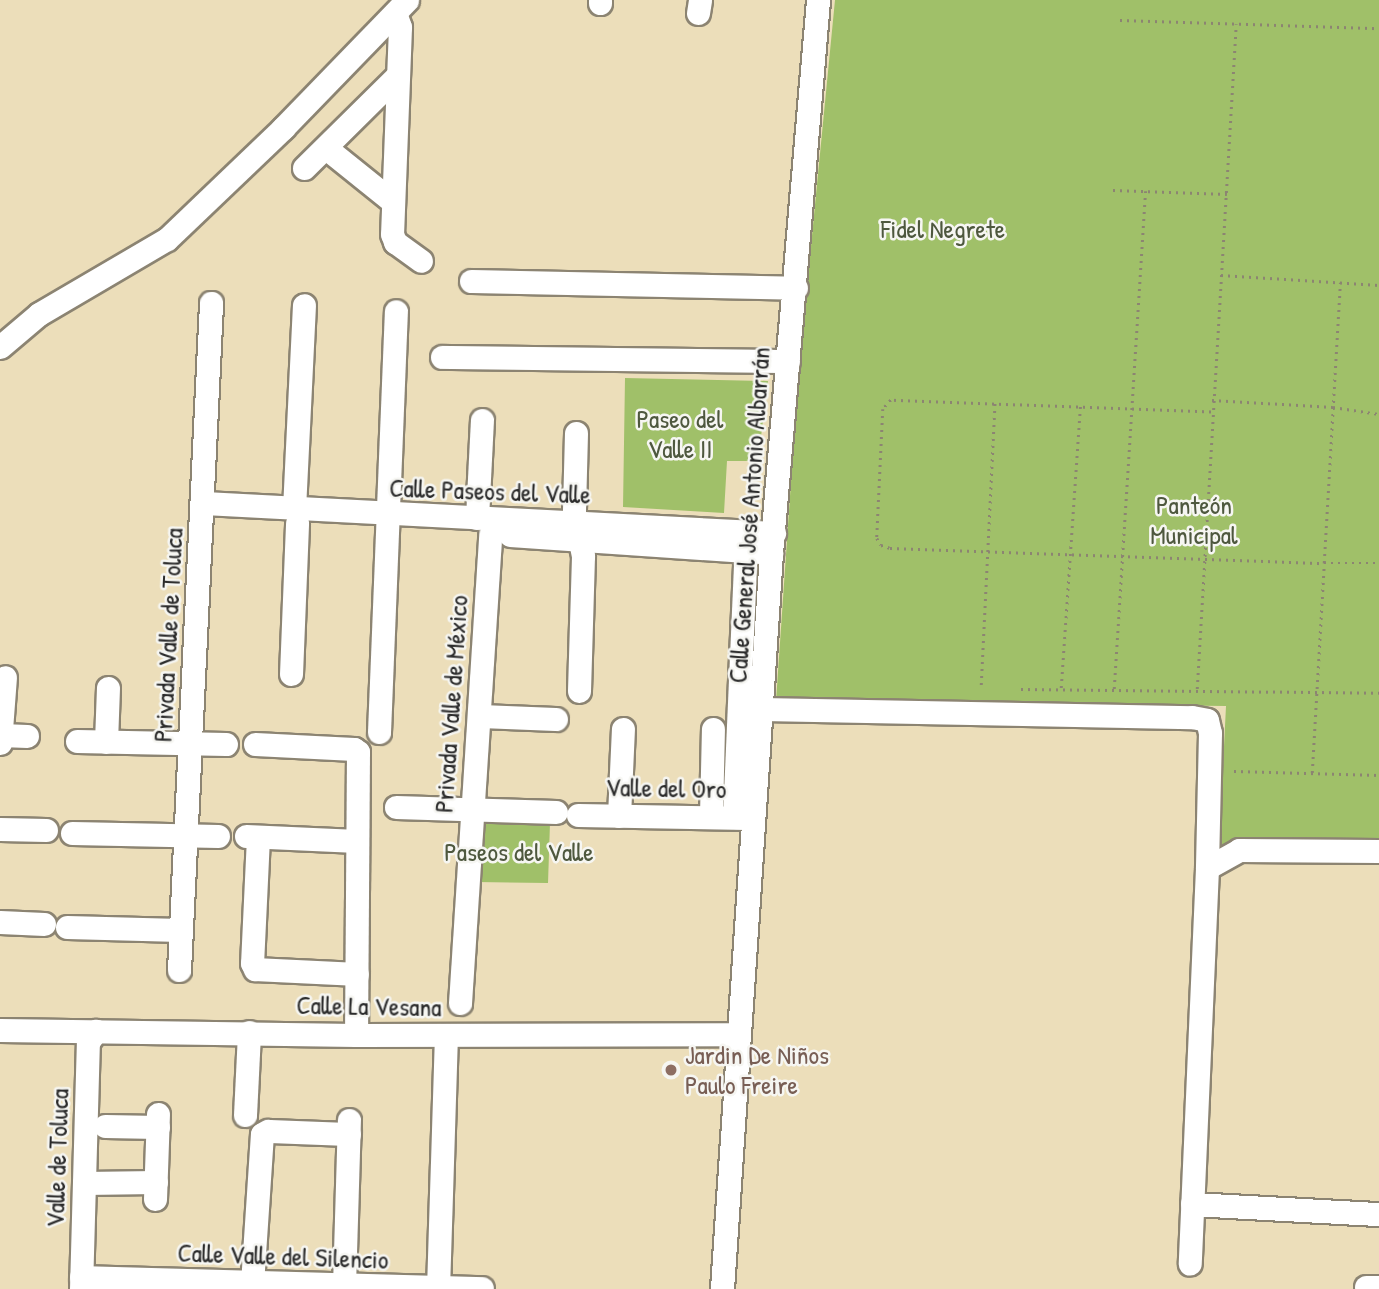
<!DOCTYPE html>
<meta charset="utf-8">
<style>
body{margin:0}
#map{position:relative;width:1379px;height:1289px;overflow:hidden;background:#ecdeba;font-family:"Patrick Hand",sans-serif}
div>[style]{position:absolute}
.green>*{inset:0;background:#a0c069}
.path>*{height:2.5px;margin-top:-1.25px;transform-origin:0;background:repeating-linear-gradient(90deg,#8c8472 0 2px,transparent 0 7px)}
.roads{filter:drop-shadow(2px 0 #8c8472) drop-shadow(-2px 0 #8c8472) drop-shadow(0 2px #8c8472) drop-shadow(0 -2px #8c8472)}
.minor>*{height:23px;margin:-11.5px;padding:0 11.5px;transform-origin:11.5px;border-radius:11.5px;background:#fff}
.dots>*{width:19px;height:19px;translate:-50% -50%;box-sizing:border-box;border:4px solid #f6f6f2;border-radius:50%}
span{translate:-50% -50%;white-space:nowrap;text-align:center;line-height:1.15;-webkit-text-stroke:5px #f6f6f2;paint-order:stroke}
.park-label{font-size:26px;color:#4e583e}
.street-label{font-size:26px;color:#2b2b2b}
.education-label{font-size:26px;color:#785e54}
.left{translate:0 -50%;text-align:left}
</style>
<div id="map">
<div class="green">
<i style="clip-path:polygon(835px 0,1379px 0,1379px 846px,1219px 847px,1226px 706px,776px 701px,798px 379px)"></i>
<i style="clip-path:polygon(625px 378px,768px 381px,758px 461px,727px 461px,724px 513px,623px 507px)"></i>
<i style="clip-path:polygon(480px 820px,550px 823px,548px 883px,476px 882px)"></i>
</div>
<div class="path">
<i style="left:1120px;top:20px;width:259px;rotate:1.8deg"></i>
<i style="left:1113px;top:190px;width:114px;rotate:2deg"></i>
<i style="left:1221px;top:275px;width:158px;rotate:3.6deg"></i>
<i style="left:1212px;top:400px;width:121px;rotate:3.3deg"></i>
<i style="left:1333px;top:407px;width:47px;rotate:8.7deg"></i>
<i style="left:1211px;top:412px;width:320px;rotate:-177.9deg"></i>
<i style="left:891px;top:400px;width:12px;rotate:132deg"></i>
<i style="left:883px;top:409px;width:129px;rotate:92.7deg"></i>
<i style="left:877px;top:538px;width:8px;rotate:60deg"></i>
<i style="left:881px;top:545px;width:9px;rotate:18deg"></i>
<i style="left:890px;top:548px;width:434px;rotate:2deg"></i>
<i style="left:1324px;top:563px;width:281px;rotate:-86.7deg"></i>
<i style="left:981px;top:685px;width:282px;rotate:-87.2deg"></i>
<i style="left:1061px;top:688px;width:282px;rotate:-86.1deg"></i>
<i style="left:1021px;top:689px;width:358px;rotate:0.6deg"></i>
<i style="left:1114px;top:689px;width:499px;rotate:-86.4deg"></i>
<i style="left:1197px;top:689px;width:666px;rotate:-86.64deg"></i>
<i style="left:1234px;top:771px;width:145px;rotate:1.6deg"></i>
<i style="left:1312px;top:773px;width:210px;rotate:-86.7deg"></i>
<i style="left:1324px;top:563px;width:55px"></i>
</div>
<div class="roads">
<div class="minor">
<i style="left:600px;top:3px;width:3px;rotate:-90deg"></i>
<i style="left:395px;top:13px;width:15px;rotate:70deg"></i>
<i style="left:400px;top:27px;width:207px;rotate:92.2deg"></i>
<i style="left:392px;top:234px;width:9px;rotate:69deg"></i>
<i style="left:395px;top:242px;width:32px;rotate:36deg"></i>
<i style="left:698px;top:13px;width:13px;rotate:-81deg"></i>
<i style="left:326px;top:148px;width:85px;rotate:38.8deg"></i>
<i style="left:304px;top:168px;width:131px;rotate:-44.7deg"></i>
<i style="left:471px;top:281px;width:325px;rotate:1.2deg"></i>
<i style="left:0;top:347px;width:51px;rotate:-40.2deg"></i>
<i style="left:39px;top:314px;width:148px;rotate:-30.4deg"></i>
<i style="left:167px;top:239px;width:161px;rotate:-43.7deg"></i>
<i style="left:283px;top:128px;width:178px;rotate:-45.9deg"></i>
<i style="left:442px;top:357px;width:346px;rotate:0.7deg"></i>
<i style="left:576px;top:433px;width:79px;rotate:91.5deg"></i>
<i style="left:574px;top:512px;width:45px;rotate:78.4deg"></i>
<i style="left:583px;top:556px;width:135px;rotate:91.7deg"></i>
<i style="left:204px;top:503px;width:571px;rotate:3.01deg"></i>
<i style="left:294px;top:509px;width:204px;rotate:-87.2deg"></i>
<i style="left:477px;top:518px;width:98px;rotate:-87.1deg"></i>
<i style="left:510px;top:535px;width:262px;rotate:3.9deg"></i>
<i style="left:291px;top:674px;width:151px;rotate:-87.7deg"></i>
<i style="left:762px;top:709px;width:430px;rotate:1.1deg"></i>
<i style="left:1192px;top:717px;width:15px;rotate:11deg"></i>
<i style="left:1207px;top:720px;width:13px;rotate:77deg"></i>
<i style="left:1210px;top:733px;width:135px;rotate:91.3deg"></i>
<i style="left:1207px;top:868px;width:396px;rotate:92.5deg"></i>
<i style="left:480px;top:716px;width:76px;rotate:2.3deg"></i>
<i style="left:379px;top:732px;width:421px;rotate:-87.7deg"></i>
<i style="left:1px;top:735px;width:26px;rotate:2deg"></i>
<i style="left:77px;top:741px;width:149px;rotate:1.2deg"></i>
<i style="left:106px;top:742px;width:54px;rotate:-87.9deg"></i>
<i style="left:0;top:743px;width:66px;rotate:-85.7deg"></i>
<i style="left:255px;top:744px;width:99px;rotate:2.9deg"></i>
<i style="left:354px;top:749px;width:5px;rotate:37deg"></i>
<i style="left:358px;top:752px;width:283px;rotate:90.4deg"></i>
<i style="left:396px;top:807px;width:160px;rotate:1.8deg"></i>
<i style="left:578px;top:815px;width:169px;rotate:1deg"></i>
<i style="left:711px;top:815px;width:86px;rotate:-88.7deg"></i>
<i style="left:619px;top:816px;width:87px;rotate:-87.4deg"></i>
<i style="left:734px;top:817px;width:279px;rotate:-87.5deg"></i>
<i style="left:0;top:829px;width:46px;rotate:1.2deg"></i>
<i style="left:72px;top:833px;width:146px;rotate:1.2deg"></i>
<i style="left:246px;top:836px;width:111px;rotate:2.6deg"></i>
<i style="left:258px;top:837px;width:126px;rotate:92.7deg"></i>
<i style="left:252px;top:963px;width:7px;rotate:63deg"></i>
<i style="left:255px;top:969px;width:102px;rotate:2.8deg"></i>
<i style="left:1207px;top:868px;width:37px;rotate:-29deg"></i>
<i style="left:1239px;top:850px;width:140px;rotate:0.4deg"></i>
<i style="left:0;top:922px;width:44px;rotate:2.6deg"></i>
<i style="left:67px;top:927px;width:113px;rotate:1.5deg"></i>
<i style="left:179px;top:970px;width:668px;rotate:-87.25deg"></i>
<i style="left:460px;top:1003px;width:470px;rotate:-86.3deg"></i>
<i style="left:0;top:1030px;width:356px;rotate:0.8deg"></i>
<i style="left:356px;top:1035px;width:382px;rotate:-0.1deg"></i>
<i style="left:245px;top:1115px;width:83px;rotate:-87.2deg"></i>
<i style="left:105px;top:1126px;width:53px;rotate:1.1deg"></i>
<i style="left:84px;top:1183px;width:72px;rotate:-0.8deg"></i>
<i style="left:155px;top:1199px;width:85px;rotate:-88deg"></i>
<i style="left:1192px;top:1204px;width:187px;rotate:3.1deg"></i>
<i style="left:81px;top:1277px;width:401px;rotate:1.6deg"></i>
<i style="left:252px;top:1284px;width:150px;rotate:-86.2deg"></i>
<i style="left:262px;top:1134px;width:7px;rotate:-27deg"></i>
<i style="left:268px;top:1131px;width:81px;rotate:2.1deg"></i>
<i style="left:344px;top:1286px;width:166px;rotate:-88.3deg"></i>
<i style="left:1366px;top:1287px;width:13px"></i>
<i style="left:81px;top:1289px;width:247px;rotate:-88.4deg"></i>
<i style="left:88px;top:1042px;width:14px;rotate:-54deg"></i>
<i style="left:438px;top:1289px;width:254px;rotate:-88.2deg"></i>
<i style="left:722px;top:1289px;width:738px;rotate:-86.19deg"></i>
<i style="left:771px;top:553px;width:555px;rotate:-85.14deg"></i>
</div>
</div>
<div class="dots">
<i style="left:671px;top:1070px;background:#8d6e63"></i>
</div>
<div class="park-label">
<span style="left:943px;top:229px">Fidel Negrete</span>
<span style="left:680px;top:434px">Paseo del<br>Valle II</span>
<span style="left:1194px;top:520px">Panteón<br>Municipal</span>
<span style="left:519px;top:852px">Paseos del Valle</span>
</div>
<div class="street-label">
<span style="left:490px;top:491px;rotate:2deg">Calle Paseos del Valle</span>
<span style="left:749px;top:515px;rotate:-86deg">Calle General José Antonio Albarrán</span>
<span style="left:168px;top:635px;rotate:-87deg">Privada Valle de Toluca</span>
<span style="left:451px;top:704px;rotate:-86deg">Privada Valle de México</span>
<span style="left:666px;top:788px;rotate:1deg">Valle del Oro</span>
<span style="left:369px;top:1006px;rotate:1deg">Calle La Vesana</span>
<span style="left:57px;top:1158px;rotate:-88deg">Valle de Toluca</span>
<span style="left:283px;top:1256px;rotate:2deg">Calle Valle del Silencio</span>
</div>
<div class="education-label">
<span class="left" style="left:685px;top:1070px">Jardin De Niños<br>Paulo Freire</span>
</div>
</div>
